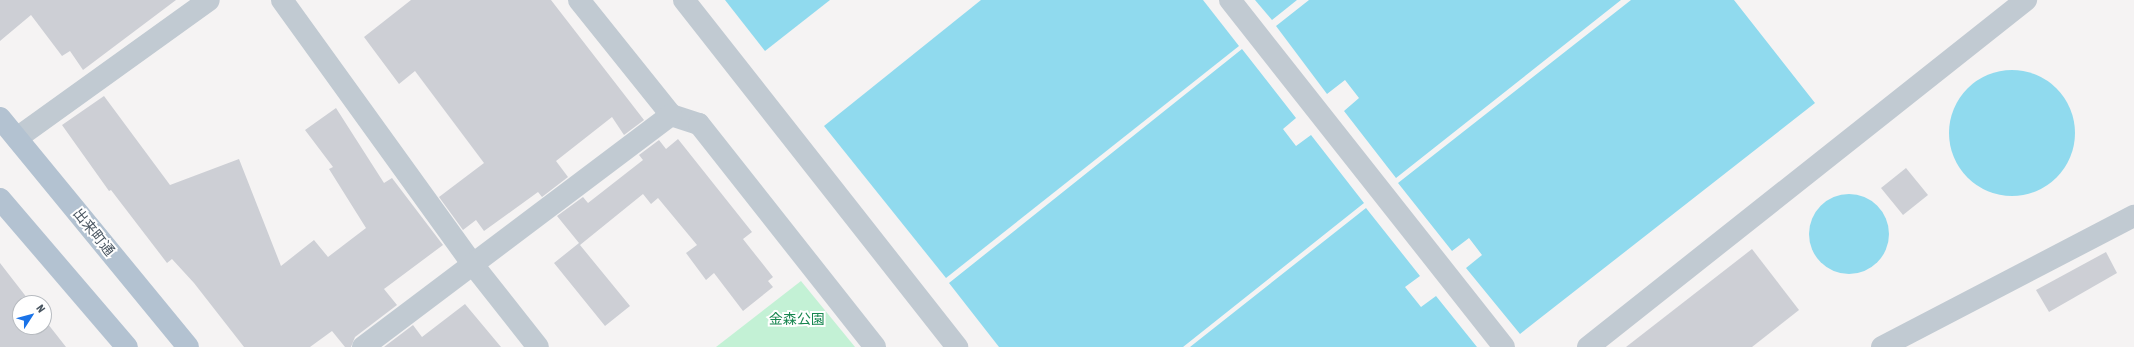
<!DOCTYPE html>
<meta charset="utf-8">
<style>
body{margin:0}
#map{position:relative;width:2134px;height:347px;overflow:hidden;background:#f5f3f3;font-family:"Asap Condensed","Noto Sans JP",sans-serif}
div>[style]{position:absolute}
.green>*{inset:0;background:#c3f1d5}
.water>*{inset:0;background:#90daee}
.round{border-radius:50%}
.building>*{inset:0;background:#cdcfd5}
.minor>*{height:22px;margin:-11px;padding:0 11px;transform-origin:11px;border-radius:11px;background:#c1cad2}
.major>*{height:22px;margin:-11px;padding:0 11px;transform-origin:11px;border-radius:11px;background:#b3c2d1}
span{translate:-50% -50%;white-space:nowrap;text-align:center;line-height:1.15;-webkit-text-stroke:4px #fff;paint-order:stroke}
.street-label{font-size:14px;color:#4a5661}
.park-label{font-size:14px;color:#17864f}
.north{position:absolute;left:12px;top:295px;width:40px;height:40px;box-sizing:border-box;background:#fff;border:1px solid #b7bbc0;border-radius:50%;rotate:54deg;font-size:11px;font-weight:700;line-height:16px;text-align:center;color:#4a5661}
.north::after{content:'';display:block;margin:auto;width:14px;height:18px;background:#1a73e8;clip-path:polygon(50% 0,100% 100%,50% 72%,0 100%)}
</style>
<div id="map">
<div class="green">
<i style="clip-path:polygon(801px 281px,855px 347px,716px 347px)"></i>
</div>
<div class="water">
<i style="clip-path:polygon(725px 0,830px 0,765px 51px)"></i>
<i style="clip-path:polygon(981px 0,1203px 0,1239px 46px,946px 278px,824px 126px)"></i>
<i style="clip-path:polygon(1255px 0,1297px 0,1272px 20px)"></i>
<i style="clip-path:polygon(1309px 0,1621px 0,1396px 178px,1344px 111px,1359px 98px,1345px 80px,1327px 94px,1276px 26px)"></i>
<i style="clip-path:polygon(1631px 0,1734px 0,1815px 103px,1520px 334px,1466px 268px,1482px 255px,1469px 238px,1452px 251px,1398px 183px)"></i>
<i style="clip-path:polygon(1242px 49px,1296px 118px,1283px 129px,1296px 146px,1311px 135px,1364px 203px,1183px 347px,999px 347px,949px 283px)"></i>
<i class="round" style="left:1949px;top:70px;width:126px;height:126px"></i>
<i class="round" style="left:1809px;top:194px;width:80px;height:80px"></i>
<i style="clip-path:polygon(1366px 208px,1420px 276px,1405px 287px,1421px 307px,1436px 296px,1477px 347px,1190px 347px)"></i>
</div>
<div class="building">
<i style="clip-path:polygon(0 0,176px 0,83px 70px,70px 51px,62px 56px,31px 15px,0 41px)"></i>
<i style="clip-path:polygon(411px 0,551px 0,644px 120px,624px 135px,612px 117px,556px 161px,568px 177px,542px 197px,538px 192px,484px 231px,476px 220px,463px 230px,439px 197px,484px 163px,415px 71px,399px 84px,364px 37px)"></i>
<i style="clip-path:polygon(104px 96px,170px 185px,239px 159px,281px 266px,314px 240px,328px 257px,366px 228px,329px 169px,333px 167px,305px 130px,336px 108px,384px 183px,392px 178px,443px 245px,384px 289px,397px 305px,355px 337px,351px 347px,345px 347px,332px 331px,310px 347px,244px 347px,194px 283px,172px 259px,167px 263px,111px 190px,109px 191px,62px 125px)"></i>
<i style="clip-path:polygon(678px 139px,752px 232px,743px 239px,773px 277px,768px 281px,773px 287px,743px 311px,714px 273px,706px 280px,686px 253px,697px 245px,658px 198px,651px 204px,643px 194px,580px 245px,630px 306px,605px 326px,554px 263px,579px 243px,557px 216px,583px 197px,588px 203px,643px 160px,639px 155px,659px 140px,666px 149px)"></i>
<i style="clip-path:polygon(1906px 168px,1928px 195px,1903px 215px,1881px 188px)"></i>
<i style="clip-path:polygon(1752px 249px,1799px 310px,1752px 347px,1626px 347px)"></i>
<i style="clip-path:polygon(2106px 252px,2117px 273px,2049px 312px,2036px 290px)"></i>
<i style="clip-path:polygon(0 263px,31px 303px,20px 303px,20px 327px,44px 327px,44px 319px,66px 347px,0 347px)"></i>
<i style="clip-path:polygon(465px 304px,501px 347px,384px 347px,413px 325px,422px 337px)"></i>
</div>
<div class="minor">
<i style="left:282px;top:0;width:328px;rotate:54.2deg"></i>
<i style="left:474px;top:266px;width:103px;rotate:51.7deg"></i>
<i style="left:579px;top:0;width:147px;rotate:51.3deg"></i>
<i style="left:671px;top:115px;width:29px;rotate:18deg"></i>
<i style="left:699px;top:124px;width:284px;rotate:51.7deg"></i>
<i style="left:684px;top:0;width:442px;rotate:51.8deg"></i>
<i style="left:1230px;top:0;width:442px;rotate:51.7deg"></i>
<i style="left:17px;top:138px;width:236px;rotate:-35.7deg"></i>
<i style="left:363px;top:347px;width:386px;rotate:-37deg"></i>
<i style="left:1588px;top:347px;width:559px;rotate:-38.39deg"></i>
<i style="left:1882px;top:347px;width:284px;rotate:-27.5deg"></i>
</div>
<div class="major">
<i style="left:0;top:118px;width:296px;rotate:50.6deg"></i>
<i style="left:0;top:199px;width:195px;rotate:49.4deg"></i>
</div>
<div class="street-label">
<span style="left:94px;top:232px;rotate:51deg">出来町通</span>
</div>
<div class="park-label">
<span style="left:797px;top:319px">金森公園</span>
</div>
<div class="north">N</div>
</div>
